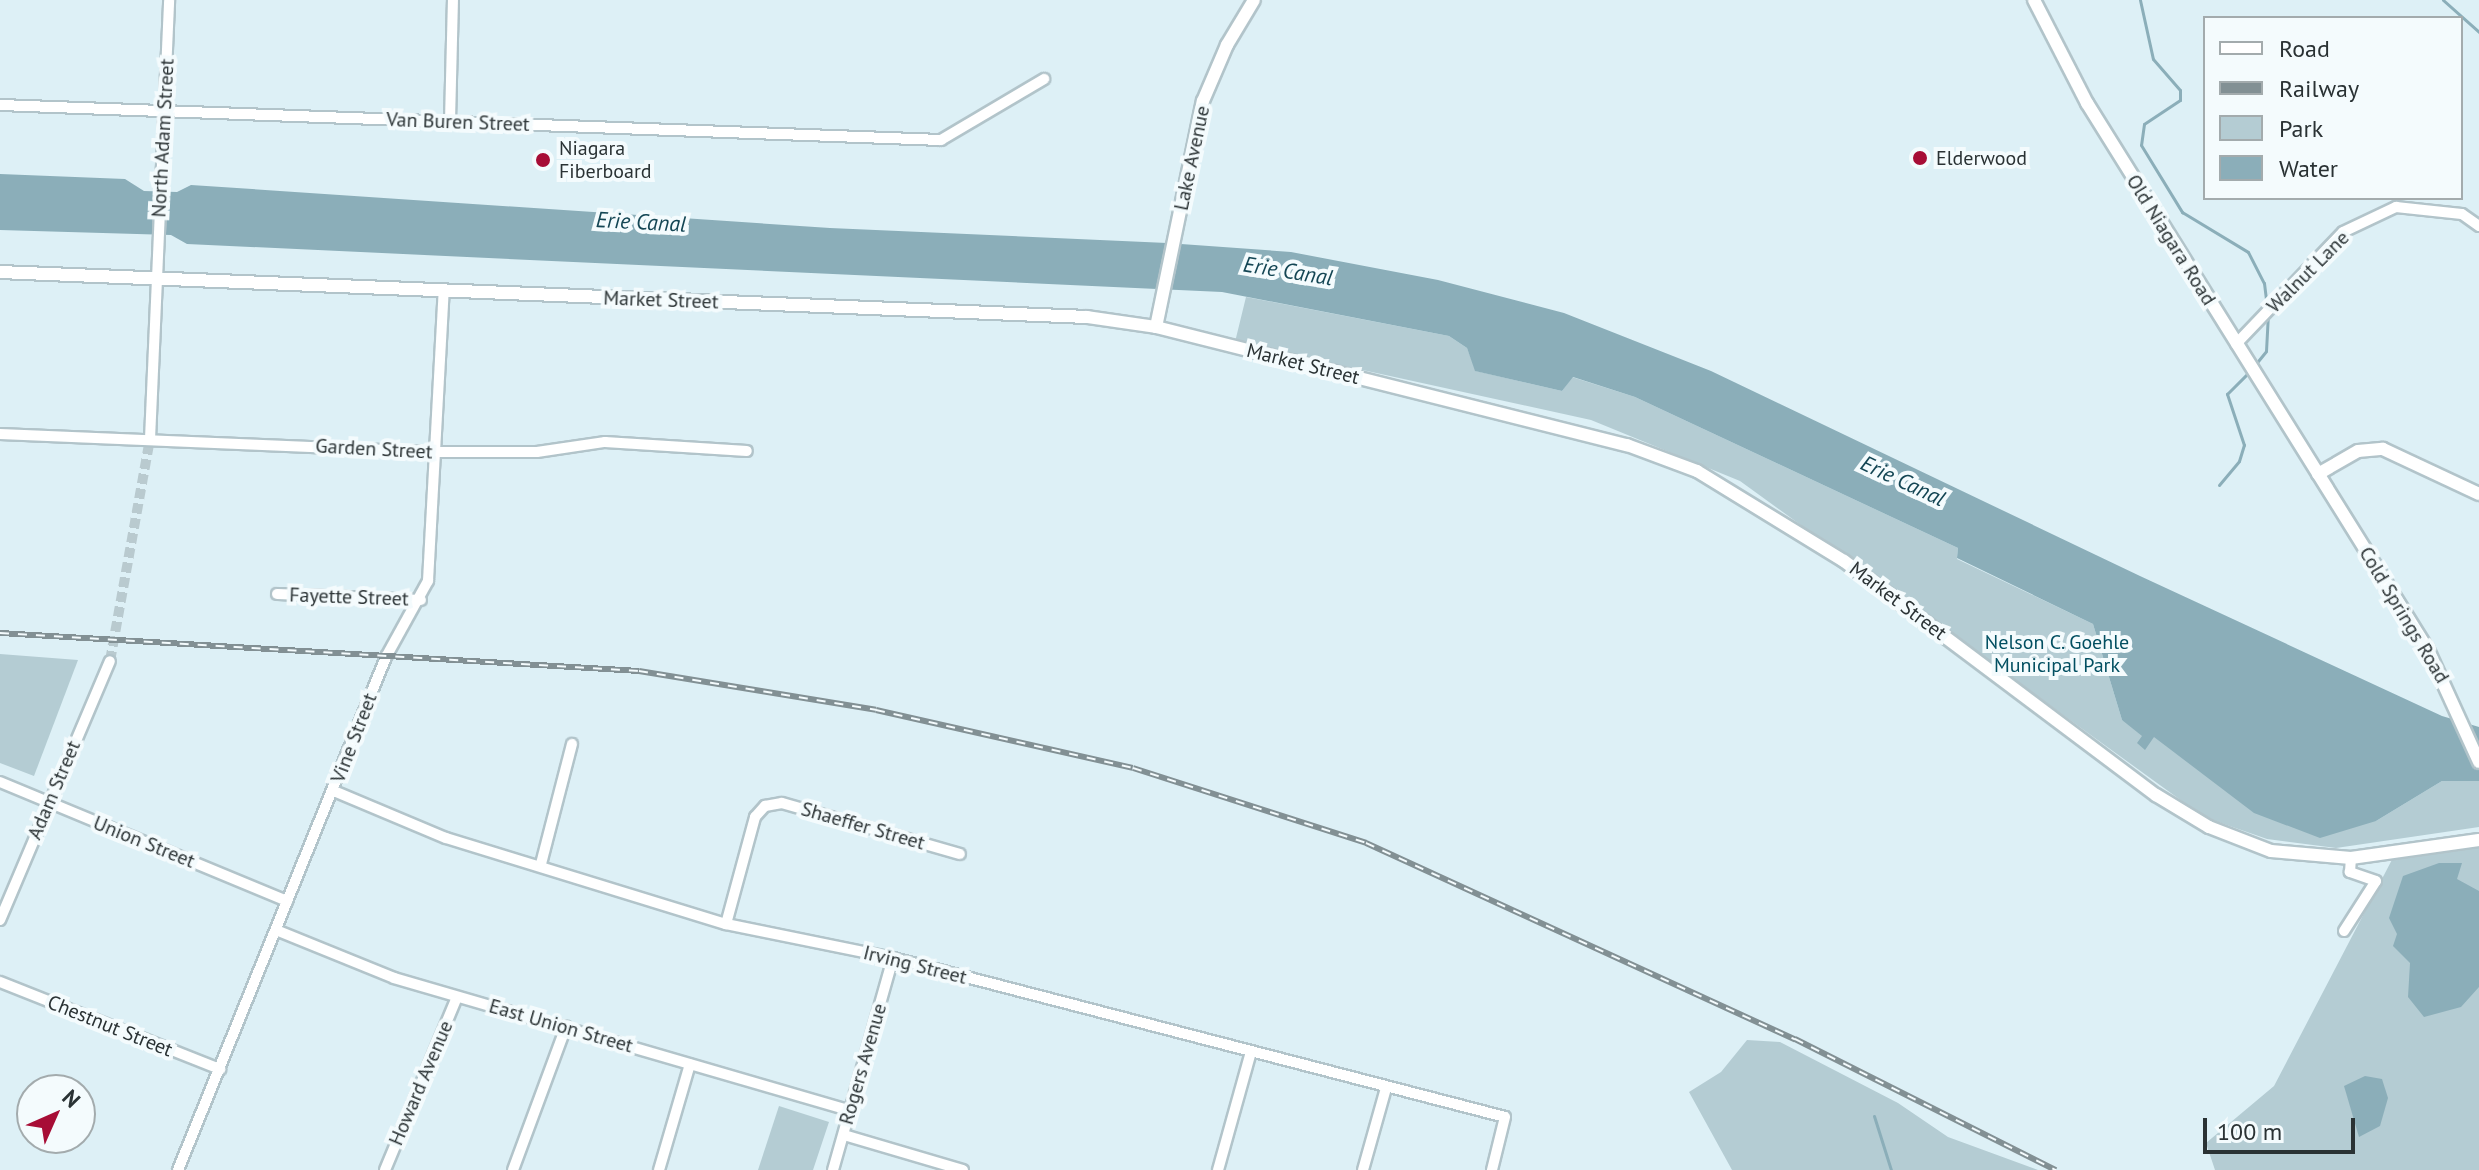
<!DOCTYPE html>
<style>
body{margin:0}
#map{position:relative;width:2479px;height:1170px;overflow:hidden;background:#ddf0f6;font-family:"PT Sans",sans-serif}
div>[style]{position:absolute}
.green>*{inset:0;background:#b4ccd3}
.water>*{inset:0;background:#8baeb9}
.stream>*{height:3px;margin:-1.5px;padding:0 1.5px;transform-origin:1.5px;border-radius:1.5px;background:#8baeb9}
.minor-tunnel>*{height:10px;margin-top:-5px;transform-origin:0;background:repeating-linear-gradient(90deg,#b9cacf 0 10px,transparent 0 15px)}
.roads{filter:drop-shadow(2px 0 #b2c4ca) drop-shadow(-2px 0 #b2c4ca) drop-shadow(0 2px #b2c4ca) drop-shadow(0 -2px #b2c4ca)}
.minor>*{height:10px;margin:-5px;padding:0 5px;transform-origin:5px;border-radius:5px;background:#fff}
.tertiary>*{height:12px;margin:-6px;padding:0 6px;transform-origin:6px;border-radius:6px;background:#fff}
.rail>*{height:6px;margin-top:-3px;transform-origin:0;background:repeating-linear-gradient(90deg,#f4fbfd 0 9px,#829094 0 18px);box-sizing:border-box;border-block:2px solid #829094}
.dots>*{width:22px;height:22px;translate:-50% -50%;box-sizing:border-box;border:4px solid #f4fbfd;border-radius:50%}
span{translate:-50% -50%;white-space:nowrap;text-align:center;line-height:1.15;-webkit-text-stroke:8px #f4fbfd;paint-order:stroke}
.street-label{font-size:20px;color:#2a3234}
.poi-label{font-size:20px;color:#2a3234}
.left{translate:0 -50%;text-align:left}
.park-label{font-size:20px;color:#024f61}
.water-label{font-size:22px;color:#144654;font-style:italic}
.legend{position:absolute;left:2203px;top:16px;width:260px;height:184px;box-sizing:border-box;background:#f4fbfd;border:2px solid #a3abad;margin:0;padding:10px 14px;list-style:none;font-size:24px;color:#2a3234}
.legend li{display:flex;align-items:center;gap:16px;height:40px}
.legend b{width:40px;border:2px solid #a3abad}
.north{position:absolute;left:16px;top:1074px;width:80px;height:80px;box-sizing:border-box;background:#f4fbfd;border:2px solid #a3abad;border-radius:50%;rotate:45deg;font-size:22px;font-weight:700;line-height:32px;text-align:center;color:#2a3234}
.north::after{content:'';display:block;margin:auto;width:28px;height:36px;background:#a70d36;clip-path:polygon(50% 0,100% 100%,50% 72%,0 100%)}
.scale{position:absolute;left:2203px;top:1118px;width:152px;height:36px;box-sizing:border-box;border:4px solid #2a3234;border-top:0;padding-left:10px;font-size:24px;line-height:28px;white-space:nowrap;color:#2a3234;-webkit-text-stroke:6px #f4fbfd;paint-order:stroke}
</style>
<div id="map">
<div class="green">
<i style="clip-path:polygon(1246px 297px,1449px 336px,1467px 348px,1476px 371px,1562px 391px,1572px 377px,1635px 397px,1958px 548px,1957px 559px,2093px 624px,2122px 720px,2376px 821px,2442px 781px,2479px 781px,2479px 827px,2336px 848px,2267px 839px,2204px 817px,1740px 481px,1591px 420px,1235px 342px)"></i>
<i style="clip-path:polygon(0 654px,78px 660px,34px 776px,0 763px)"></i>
<i style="clip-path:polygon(2479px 844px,2479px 1170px,2215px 1170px,2206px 1143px,2274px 1086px,2396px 852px)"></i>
<i style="clip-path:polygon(1747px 1040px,1780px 1042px,1898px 1103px,1948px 1137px,2038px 1170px,1732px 1170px,1689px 1092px,1721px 1072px)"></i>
<i style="clip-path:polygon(779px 1106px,829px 1122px,813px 1170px,758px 1170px)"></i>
</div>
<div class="water">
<i style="clip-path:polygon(0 174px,125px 179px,144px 191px,177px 192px,191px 185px,830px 228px,1167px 243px,1291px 252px,1438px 280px,1564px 313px,1711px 371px,2140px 576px,2442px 716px,2479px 727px,2479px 781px,2442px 781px,2376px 821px,2320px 838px,2254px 813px,2154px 737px,2145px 750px,2137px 743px,2142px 736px,2122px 720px,2093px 624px,1957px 558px,1958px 548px,1635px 397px,1573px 377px,1562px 391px,1475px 371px,1467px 348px,1449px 336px,1222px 292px,187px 244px,171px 235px,0 230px)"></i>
<i style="clip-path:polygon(2439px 863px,2462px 863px,2457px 879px,2479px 891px,2479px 987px,2461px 1007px,2424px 1017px,2408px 997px,2410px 963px,2393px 946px,2397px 934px,2389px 918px,2403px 876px)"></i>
<i style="clip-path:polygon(2365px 1076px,2382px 1079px,2388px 1098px,2380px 1126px,2359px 1137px,2344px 1086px)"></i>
</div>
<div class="stream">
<i style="left:2140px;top:0;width:60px;rotate:77.6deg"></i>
<i style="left:2153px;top:59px;width:41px;rotate:48.9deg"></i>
<i style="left:2180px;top:90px;width:10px;rotate:90deg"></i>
<i style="left:2180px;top:100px;width:43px;rotate:146.3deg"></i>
<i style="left:2144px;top:124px;width:21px;rotate:98deg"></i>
<i style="left:2141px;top:145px;width:79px;rotate:58.5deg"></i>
<i style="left:2182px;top:212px;width:77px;rotate:31.2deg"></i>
<i style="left:2248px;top:252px;width:35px;rotate:63deg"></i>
<i style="left:2264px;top:283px;width:24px;rotate:83deg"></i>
<i style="left:2443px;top:0;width:48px;rotate:41.6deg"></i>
<i style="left:2254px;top:366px;width:19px;rotate:-51deg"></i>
<i style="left:2266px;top:351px;width:37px;rotate:-87deg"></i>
<i style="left:2219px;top:485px;width:31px;rotate:-50deg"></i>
<i style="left:2239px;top:461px;width:17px;rotate:-73deg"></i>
<i style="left:2244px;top:445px;width:54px;rotate:-108.4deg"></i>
<i style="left:2227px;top:394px;width:31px;rotate:-45deg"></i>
<i style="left:1874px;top:1116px;width:57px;rotate:72.5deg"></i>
</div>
<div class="minor-tunnel">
<i style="left:110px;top:661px;width:226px;rotate:-79.8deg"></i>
</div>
<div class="roads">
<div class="minor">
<i style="left:0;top:105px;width:942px;rotate:2.13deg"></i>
<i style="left:941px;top:140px;width:120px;rotate:-30.6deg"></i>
<i style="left:450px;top:121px;width:121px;rotate:-88.6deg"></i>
<i style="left:2236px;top:344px;width:155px;rotate:-46.3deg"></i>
<i style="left:2343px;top:232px;width:59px;rotate:-25.3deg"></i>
<i style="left:2396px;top:207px;width:66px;rotate:6.1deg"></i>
<i style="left:2462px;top:214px;width:21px;rotate:35deg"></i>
<i style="left:0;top:434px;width:436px;rotate:2.4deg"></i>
<i style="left:436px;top:452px;width:101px"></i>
<i style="left:537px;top:452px;width:69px;rotate:-8.4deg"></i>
<i style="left:605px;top:442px;width:142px;rotate:3.6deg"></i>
<i style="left:150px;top:439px;width:439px;rotate:-87.5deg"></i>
<i style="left:277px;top:594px;width:144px;rotate:2.4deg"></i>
<i style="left:0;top:782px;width:311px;rotate:22.5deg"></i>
<i style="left:334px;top:791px;width:121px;rotate:22.8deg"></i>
<i style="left:446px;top:838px;width:293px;rotate:17.1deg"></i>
<i style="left:726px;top:924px;width:170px;rotate:11.5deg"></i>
<i style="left:893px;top:958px;width:632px;rotate:14.56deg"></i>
<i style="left:1505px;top:1117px;width:55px;rotate:103.8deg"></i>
<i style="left:541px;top:864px;width:124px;rotate:-75.5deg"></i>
<i style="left:0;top:920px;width:281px;rotate:-67deg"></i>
<i style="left:726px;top:924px;width:111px;rotate:-74.8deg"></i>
<i style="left:755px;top:817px;width:15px;rotate:-48deg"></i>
<i style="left:765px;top:806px;width:17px;rotate:-10deg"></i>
<i style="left:782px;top:803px;width:185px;rotate:16deg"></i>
<i style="left:276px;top:930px;width:127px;rotate:22.1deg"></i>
<i style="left:394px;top:978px;width:476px;rotate:16.2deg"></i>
<i style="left:2344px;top:931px;width:59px;rotate:-57.4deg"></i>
<i style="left:2376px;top:881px;width:28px;rotate:-161deg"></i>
<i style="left:2350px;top:872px;width:14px;rotate:-86deg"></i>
<i style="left:0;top:982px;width:237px;rotate:21.6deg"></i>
<i style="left:844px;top:1135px;width:124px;rotate:16.4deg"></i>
<i style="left:178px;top:1170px;width:554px;rotate:-67.93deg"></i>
<i style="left:386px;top:657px;width:87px;rotate:-61.1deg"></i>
<i style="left:428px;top:581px;width:292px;rotate:-86.9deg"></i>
<i style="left:385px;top:1170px;width:187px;rotate:-67.4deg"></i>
<i style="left:513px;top:1170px;width:153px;rotate:-69.7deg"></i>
<i style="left:659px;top:1170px;width:110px;rotate:-73.7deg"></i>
<i style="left:833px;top:1170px;width:220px;rotate:-74.2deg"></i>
<i style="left:1218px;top:1170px;width:123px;rotate:-74.4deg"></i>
<i style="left:1363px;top:1170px;width:85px;rotate:-74.3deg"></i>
</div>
<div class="tertiary">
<i style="left:2034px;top:0;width:116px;rotate:62.8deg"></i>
<i style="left:2087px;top:103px;width:645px;rotate:58.06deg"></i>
<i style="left:2428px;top:650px;width:123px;rotate:65.5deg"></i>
<i style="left:0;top:272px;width:1088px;rotate:2.37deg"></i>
<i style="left:1087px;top:317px;width:70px;rotate:8.2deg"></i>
<i style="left:1156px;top:327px;width:486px;rotate:14.1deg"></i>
<i style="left:1627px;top:445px;width:75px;rotate:20.4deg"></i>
<i style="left:1697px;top:471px;width:172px;rotate:31.5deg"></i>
<i style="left:1844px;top:561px;width:390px;rotate:36.9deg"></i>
<i style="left:2156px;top:795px;width:62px;rotate:31.1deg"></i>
<i style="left:2209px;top:827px;width:66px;rotate:21.2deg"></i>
<i style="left:2271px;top:851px;width:80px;rotate:5deg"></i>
<i style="left:2351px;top:858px;width:129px;rotate:-8deg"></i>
<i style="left:1156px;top:327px;width:231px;rotate:-78.3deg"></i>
<i style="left:1203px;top:101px;width:61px;rotate:-66.8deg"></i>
<i style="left:1227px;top:45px;width:52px;rotate:-59deg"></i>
<i style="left:2318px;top:474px;width:46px;rotate:-29.9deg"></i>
<i style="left:2358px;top:451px;width:25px;rotate:-5deg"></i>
<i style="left:2383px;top:449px;width:106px;rotate:25.1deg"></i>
</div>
</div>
<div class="rail">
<i style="left:0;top:633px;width:640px;rotate:3.4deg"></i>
<i style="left:639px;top:671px;width:240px;rotate:9.3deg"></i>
<i style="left:876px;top:710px;width:263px;rotate:12.7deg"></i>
<i style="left:1133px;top:768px;width:245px;rotate:17.8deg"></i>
<i style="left:1366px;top:843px;width:472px;rotate:24.6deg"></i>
<i style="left:1795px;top:1039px;width:292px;rotate:26.7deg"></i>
</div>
<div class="dots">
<i style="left:1920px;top:158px;background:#a70d36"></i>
<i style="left:543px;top:160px;background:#a70d36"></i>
</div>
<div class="street-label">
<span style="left:458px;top:122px;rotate:2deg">Van Buren Street</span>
<span style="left:163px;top:138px;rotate:-87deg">North Adam Street</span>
<span style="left:1192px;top:158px;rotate:-78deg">Lake Avenue</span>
<span style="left:2171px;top:240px;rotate:58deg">Old Niagara Road</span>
<span style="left:2308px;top:272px;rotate:-45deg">Walnut Lane</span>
<span style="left:661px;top:300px;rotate:2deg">Market Street</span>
<span style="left:1303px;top:364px;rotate:14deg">Market Street</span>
<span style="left:374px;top:449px;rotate:3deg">Garden Street</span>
<span style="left:349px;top:597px;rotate:2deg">Fayette Street</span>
<span style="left:1898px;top:601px;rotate:37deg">Market Street</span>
<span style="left:2404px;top:615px;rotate:59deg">Cold Springs Road</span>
<span style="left:354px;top:738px;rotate:-69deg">Vine Street</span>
<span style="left:54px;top:790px;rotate:-67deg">Adam Street</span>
<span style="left:863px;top:826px;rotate:16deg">Shaeffer Street</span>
<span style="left:144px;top:842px;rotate:22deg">Union Street</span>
<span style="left:915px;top:965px;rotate:14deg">Irving Street</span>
<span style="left:110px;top:1026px;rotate:22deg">Chestnut Street</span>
<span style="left:561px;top:1026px;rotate:16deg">East Union Street</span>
<span style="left:863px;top:1064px;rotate:-74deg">Rogers Avenue</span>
<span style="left:421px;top:1083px;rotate:-67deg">Howard Avenue</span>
</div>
<div class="poi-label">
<span class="left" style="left:559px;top:160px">Niagara<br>Fiberboard</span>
<span class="left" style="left:1936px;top:158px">Elderwood</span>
</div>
<div class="park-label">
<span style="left:2057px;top:654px">Nelson C. Goehle<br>Municipal Park</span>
</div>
<div class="water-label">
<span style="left:641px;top:222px;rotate:3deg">Erie Canal</span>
<span style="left:1288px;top:271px;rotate:9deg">Erie Canal</span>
<span style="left:1903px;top:481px;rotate:25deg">Erie Canal</span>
</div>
<ul class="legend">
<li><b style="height:10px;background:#fff"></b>Road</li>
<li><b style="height:10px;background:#829094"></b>Railway</li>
<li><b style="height:22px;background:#b4ccd3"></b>Park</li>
<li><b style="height:22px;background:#8baeb9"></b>Water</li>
</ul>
<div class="north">N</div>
<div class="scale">100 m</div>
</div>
